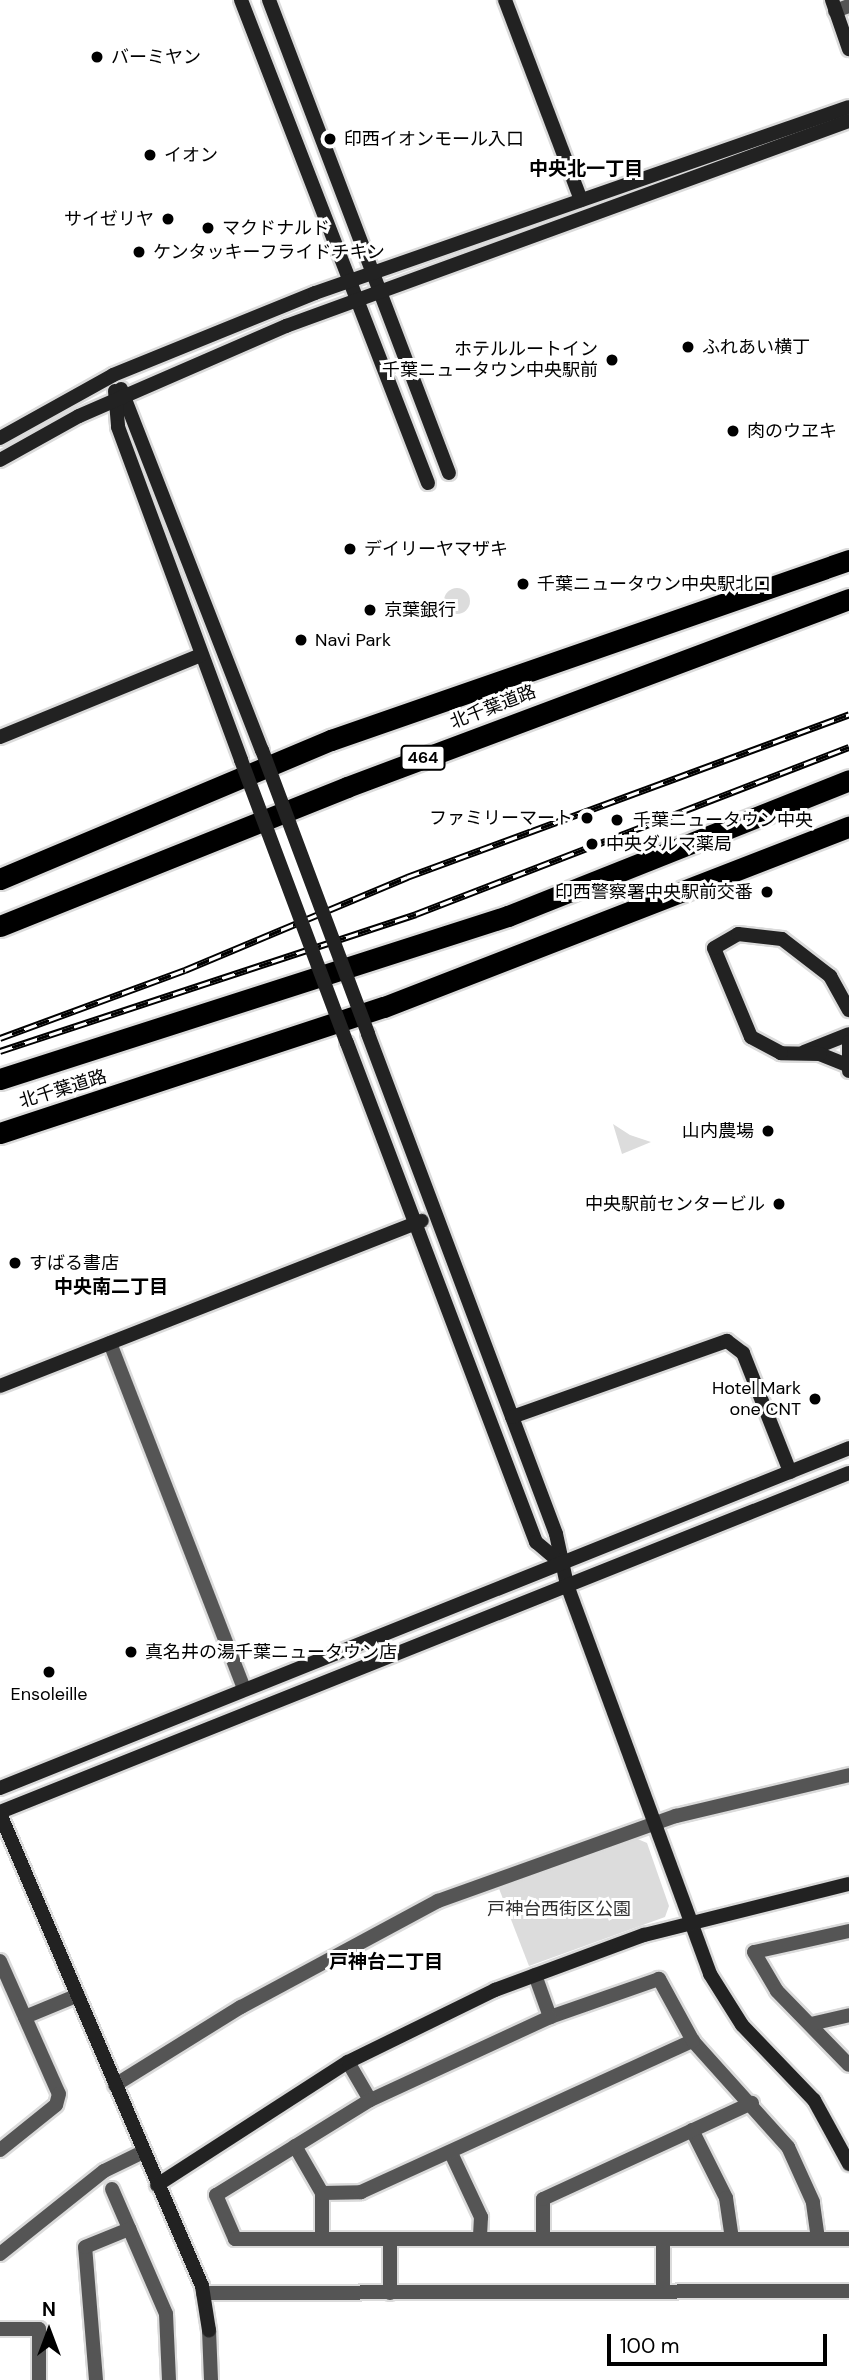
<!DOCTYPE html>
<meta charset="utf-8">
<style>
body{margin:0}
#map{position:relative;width:849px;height:2380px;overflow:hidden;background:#fff;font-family:"DM Sans","Noto Sans JP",sans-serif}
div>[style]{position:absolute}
.green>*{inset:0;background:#dcdcdc}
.round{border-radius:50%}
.roads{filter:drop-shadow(2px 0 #dbdbdb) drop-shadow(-2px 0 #dbdbdb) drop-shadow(0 2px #dbdbdb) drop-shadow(0 -2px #dbdbdb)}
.street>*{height:14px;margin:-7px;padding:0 7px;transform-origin:7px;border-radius:7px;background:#555}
.secondary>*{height:14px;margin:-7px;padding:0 7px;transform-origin:7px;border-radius:7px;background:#222}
.highway>*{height:21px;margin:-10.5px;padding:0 10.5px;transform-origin:10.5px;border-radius:10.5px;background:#000}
.rail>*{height:7px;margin-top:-3.5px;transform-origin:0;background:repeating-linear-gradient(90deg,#fff 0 13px,#000 0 26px);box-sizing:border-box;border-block:2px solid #000}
.secondary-bridge>*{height:14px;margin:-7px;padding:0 7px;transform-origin:7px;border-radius:7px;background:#222}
.dots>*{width:19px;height:19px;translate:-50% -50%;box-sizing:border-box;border:4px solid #fff;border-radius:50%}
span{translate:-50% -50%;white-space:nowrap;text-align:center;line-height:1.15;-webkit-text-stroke:6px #fff;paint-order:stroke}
.shield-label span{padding:2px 5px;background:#fff;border:2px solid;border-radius:5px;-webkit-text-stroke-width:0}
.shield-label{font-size:16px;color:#000;font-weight:700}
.poi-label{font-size:18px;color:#000}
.left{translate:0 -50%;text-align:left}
.right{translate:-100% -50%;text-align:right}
.street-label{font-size:18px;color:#000}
.park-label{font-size:18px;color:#333}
.neighbourhood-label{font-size:19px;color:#000;font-weight:700}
.north{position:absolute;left:14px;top:2296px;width:70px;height:70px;-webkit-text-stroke:5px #fff;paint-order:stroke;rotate:0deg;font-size:19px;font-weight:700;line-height:28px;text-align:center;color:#000}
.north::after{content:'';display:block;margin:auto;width:24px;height:32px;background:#000;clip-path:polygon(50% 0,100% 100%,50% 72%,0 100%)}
.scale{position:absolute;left:607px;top:2334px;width:220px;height:32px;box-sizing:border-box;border:4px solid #000;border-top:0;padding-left:9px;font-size:21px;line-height:24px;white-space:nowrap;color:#000;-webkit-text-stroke:5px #fff;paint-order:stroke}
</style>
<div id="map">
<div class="green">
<i class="round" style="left:444px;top:588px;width:26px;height:26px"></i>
<i style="clip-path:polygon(613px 1124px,630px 1135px,651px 1142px,622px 1154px)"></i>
<i style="clip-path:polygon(633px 1837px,647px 1843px,669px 1906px,665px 1917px,529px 1966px,498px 1886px)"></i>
</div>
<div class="roads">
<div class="street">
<i style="left:835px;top:11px;width:15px;rotate:-20deg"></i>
<i style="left:110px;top:1343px;width:370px;rotate:68.8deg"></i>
<i style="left:849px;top:1931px;width:97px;rotate:167.5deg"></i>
<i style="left:754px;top:1952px;width:45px;rotate:59.5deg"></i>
<i style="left:777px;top:1991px;width:103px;rotate:45.8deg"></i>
<i style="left:0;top:1961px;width:145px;rotate:66.1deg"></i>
<i style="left:59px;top:2094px;width:11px;rotate:105deg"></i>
<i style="left:56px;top:2105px;width:72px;rotate:141.2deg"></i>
<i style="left:535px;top:1975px;width:45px;rotate:70.3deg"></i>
<i style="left:25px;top:2017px;width:57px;rotate:-22.5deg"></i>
<i style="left:811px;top:2024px;width:39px;rotate:-13deg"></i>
<i style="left:348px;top:2062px;width:44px;rotate:59.9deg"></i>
<i style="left:115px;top:2085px;width:148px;rotate:-31.8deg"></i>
<i style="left:241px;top:2007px;width:224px;rotate:-28.3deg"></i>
<i style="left:438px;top:1901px;width:253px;rotate:-19.7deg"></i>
<i style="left:676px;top:1816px;width:178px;rotate:-13.3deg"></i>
<i style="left:692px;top:2130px;width:76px;rotate:63.4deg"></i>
<i style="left:726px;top:2198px;width:41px;rotate:81.7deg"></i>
<i style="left:295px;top:2146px;width:54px;rotate:60.1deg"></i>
<i style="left:322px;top:2193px;width:46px;rotate:90deg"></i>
<i style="left:451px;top:2153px;width:71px;rotate:64.9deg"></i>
<i style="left:481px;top:2217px;width:22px;rotate:93deg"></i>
<i style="left:112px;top:2189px;width:136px;rotate:66.6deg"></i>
<i style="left:166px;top:2314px;width:66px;rotate:87.4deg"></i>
<i style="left:322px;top:2193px;width:39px;rotate:-1deg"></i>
<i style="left:361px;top:2192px;width:365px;rotate:-24.5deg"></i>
<i style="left:390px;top:2239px;width:54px;rotate:90deg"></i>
<i style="left:543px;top:2239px;width:40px;rotate:-90deg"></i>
<i style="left:543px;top:2199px;width:230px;rotate:-24.7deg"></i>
<i style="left:663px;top:2239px;width:53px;rotate:90deg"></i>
<i style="left:818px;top:2239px;width:37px;rotate:-98deg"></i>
<i style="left:813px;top:2202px;width:60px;rotate:-114.4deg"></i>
<i style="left:788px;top:2147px;width:142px;rotate:-131.9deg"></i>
<i style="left:693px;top:2041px;width:71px;rotate:-118.7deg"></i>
<i style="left:659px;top:1979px;width:115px;rotate:160.8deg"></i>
<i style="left:550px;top:2017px;width:198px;rotate:155.2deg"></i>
<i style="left:370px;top:2100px;width:181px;rotate:148.3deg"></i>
<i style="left:216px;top:2195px;width:48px;rotate:66.6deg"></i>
<i style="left:235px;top:2239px;width:614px"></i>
<i style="left:0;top:2254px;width:133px;rotate:-38.6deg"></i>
<i style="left:104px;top:2171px;width:43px;rotate:-26deg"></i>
<i style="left:203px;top:2293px;width:646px;rotate:-0.18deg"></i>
<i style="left:0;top:2329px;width:39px"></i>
<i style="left:39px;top:2329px;width:51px;rotate:90deg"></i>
<i style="left:209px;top:2330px;width:50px;rotate:87.7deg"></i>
<i style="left:96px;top:2380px;width:133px;rotate:-94.7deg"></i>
<i style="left:85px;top:2247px;width:48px;rotate:-22.2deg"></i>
</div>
<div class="secondary">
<i style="left:241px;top:0;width:518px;rotate:68.84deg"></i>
<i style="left:269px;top:0;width:506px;rotate:69.17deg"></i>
<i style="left:505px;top:0;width:214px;rotate:69.2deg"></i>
<i style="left:832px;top:0;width:52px;rotate:70.9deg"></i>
<i style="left:121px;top:389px;width:388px;rotate:68.7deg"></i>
<i style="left:115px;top:391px;width:36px;rotate:85deg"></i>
<i style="left:118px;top:427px;width:355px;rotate:69.7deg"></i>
<i style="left:0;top:438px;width:129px;rotate:-29.1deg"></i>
<i style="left:113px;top:375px;width:218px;rotate:-22.1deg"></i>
<i style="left:315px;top:293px;width:565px;rotate:-19.2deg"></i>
<i style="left:0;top:460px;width:90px;rotate:-29.1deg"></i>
<i style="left:79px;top:416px;width:226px;rotate:-23.5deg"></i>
<i style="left:286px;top:326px;width:599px;rotate:-20.01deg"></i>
<i style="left:0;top:737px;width:217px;rotate:-22.2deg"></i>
<i style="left:368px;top:1034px;width:534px;rotate:69.39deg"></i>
<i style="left:556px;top:1534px;width:52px;rotate:77.8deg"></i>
<i style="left:567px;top:1585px;width:414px;rotate:69.8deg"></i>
<i style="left:710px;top:1974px;width:60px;rotate:57.9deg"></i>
<i style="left:742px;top:2025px;width:104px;rotate:46.2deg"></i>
<i style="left:814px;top:2100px;width:73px;rotate:61.3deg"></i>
<i style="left:347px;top:1043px;width:534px;rotate:69.26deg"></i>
<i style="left:536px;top:1542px;width:30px;rotate:40deg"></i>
<i style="left:804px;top:1052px;width:48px;rotate:-21.8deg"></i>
<i style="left:847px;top:1065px;width:29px;rotate:-158deg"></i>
<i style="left:820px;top:1054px;width:39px;rotate:-179deg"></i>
<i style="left:781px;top:1053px;width:34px;rotate:-152deg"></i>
<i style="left:751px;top:1037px;width:96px;rotate:-112.6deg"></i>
<i style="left:714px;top:948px;width:28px;rotate:-30deg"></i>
<i style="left:738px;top:934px;width:44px;rotate:6.5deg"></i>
<i style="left:782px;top:939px;width:61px;rotate:37.6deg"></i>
<i style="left:830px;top:976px;width:39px;rotate:61deg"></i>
<i style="left:849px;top:1071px;width:29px;rotate:-90deg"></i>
<i style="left:0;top:1386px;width:453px;rotate:-21.4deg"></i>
<i style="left:512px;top:1417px;width:228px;rotate:-19.5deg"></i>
<i style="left:727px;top:1341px;width:20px;rotate:37deg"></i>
<i style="left:743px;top:1353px;width:128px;rotate:68.4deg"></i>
<i style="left:0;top:1788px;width:915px;rotate:-21.82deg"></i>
<i style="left:0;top:1812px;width:914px;rotate:-21.77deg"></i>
<i style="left:0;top:1814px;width:513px;rotate:66.83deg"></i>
<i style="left:202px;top:2286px;width:45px;rotate:81deg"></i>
<i style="left:157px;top:2185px;width:227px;rotate:-32.8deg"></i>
<i style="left:348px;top:2062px;width:164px;rotate:-26.1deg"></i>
<i style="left:495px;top:1990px;width:159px;rotate:-20.3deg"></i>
<i style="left:644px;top:1935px;width:211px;rotate:-14deg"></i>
</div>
<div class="highway">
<i style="left:0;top:879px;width:359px;rotate:-22.8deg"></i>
<i style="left:331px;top:740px;width:548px;rotate:-19.16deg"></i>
<i style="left:0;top:926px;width:374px;rotate:-21.8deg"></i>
<i style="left:347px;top:787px;width:536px;rotate:-20.53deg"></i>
<i style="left:0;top:1079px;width:534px;rotate:-17.79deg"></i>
<i style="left:508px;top:916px;width:367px;rotate:-21.7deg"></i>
<i style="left:0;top:1133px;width:404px;rotate:-18.2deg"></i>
<i style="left:384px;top:1007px;width:499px;rotate:-21.2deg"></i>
</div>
</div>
<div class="rail">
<i style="left:0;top:1038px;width:197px;rotate:-20.2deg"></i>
<i style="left:185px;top:970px;width:241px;rotate:-22.7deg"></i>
<i style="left:407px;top:877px;width:471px;rotate:-20.2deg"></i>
<i style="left:0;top:1051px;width:438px;rotate:-18.2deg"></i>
<i style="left:416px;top:914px;width:464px;rotate:-21.1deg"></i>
</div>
<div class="secondary-bridge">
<i style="left:262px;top:750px;width:303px;rotate:69.5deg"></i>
<i style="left:241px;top:760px;width:302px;rotate:69.5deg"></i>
</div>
<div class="dots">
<i style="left:97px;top:57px;background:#000"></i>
<i style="left:330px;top:139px;background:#000"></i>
<i style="left:150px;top:155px;background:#000"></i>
<i style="left:168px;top:219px;background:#000"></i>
<i style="left:208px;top:228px;background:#000"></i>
<i style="left:139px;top:252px;background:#000"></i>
<i style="left:688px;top:347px;background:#000"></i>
<i style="left:612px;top:360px;background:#000"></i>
<i style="left:733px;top:431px;background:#000"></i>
<i style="left:350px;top:549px;background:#000"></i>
<i style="left:523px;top:584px;background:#000"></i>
<i style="left:370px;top:610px;background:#000"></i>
<i style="left:301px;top:640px;background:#000"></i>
<i style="left:587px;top:818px;background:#000"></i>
<i style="left:617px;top:820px;background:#000"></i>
<i style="left:592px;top:844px;background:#000"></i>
<i style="left:767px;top:892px;background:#000"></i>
<i style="left:768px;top:1131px;background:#000"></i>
<i style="left:779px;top:1204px;background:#000"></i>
<i style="left:15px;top:1263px;background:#000"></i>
<i style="left:815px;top:1399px;background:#000"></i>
<i style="left:131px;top:1652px;background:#000"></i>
<i style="left:49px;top:1672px;background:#000"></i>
</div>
<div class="shield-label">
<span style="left:423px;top:758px">464</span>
</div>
<div class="poi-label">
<span class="left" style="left:111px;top:57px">バーミヤン</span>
<span class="left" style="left:344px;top:139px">印西イオンモール入口</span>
<span class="left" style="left:164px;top:155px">イオン</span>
<span class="right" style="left:154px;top:219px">サイゼリヤ</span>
<span class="left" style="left:222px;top:228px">マクドナルド</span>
<span class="left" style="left:153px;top:252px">ケンタッキーフライドチキン</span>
<span class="left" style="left:702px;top:347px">ふれあい横丁</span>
<span class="right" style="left:598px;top:360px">ホテルルートイン<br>千葉ニュータウン中央駅前</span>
<span class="left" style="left:747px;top:431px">肉のウヱキ</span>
<span class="left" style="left:364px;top:549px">デイリーヤマザキ</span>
<span class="left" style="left:537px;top:584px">千葉ニュータウン中央駅北口</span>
<span class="left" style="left:384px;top:610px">京葉銀行</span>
<span class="left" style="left:315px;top:640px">Navi Park</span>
<span class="right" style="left:573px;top:818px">ファミリーマート</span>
<span class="left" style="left:633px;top:820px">千葉ニュータウン中央</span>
<span class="left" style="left:606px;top:844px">中央ダルマ薬局</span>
<span class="right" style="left:753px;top:892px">印西警察署中央駅前交番</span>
<span class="right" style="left:754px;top:1131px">山内農場</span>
<span class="right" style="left:765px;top:1204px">中央駅前センタービル</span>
<span class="left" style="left:29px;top:1263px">すばる書店</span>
<span class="right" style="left:801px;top:1399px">Hotel Mark<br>one CNT</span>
<span class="left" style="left:145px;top:1652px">真名井の湯千葉ニュータウン店</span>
<span style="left:49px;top:1694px">Ensoleille</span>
</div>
<div class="street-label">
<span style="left:493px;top:707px;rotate:-21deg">北千葉道路</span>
<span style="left:63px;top:1089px;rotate:-17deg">北千葉道路</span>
</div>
<div class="park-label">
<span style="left:559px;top:1909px">戸神台西街区公園</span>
</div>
<div class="neighbourhood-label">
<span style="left:586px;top:169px">中央北一丁目</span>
<span style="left:111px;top:1287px">中央南二丁目</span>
<span style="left:386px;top:1962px">戸神台二丁目</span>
</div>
<div class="north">N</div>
<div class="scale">100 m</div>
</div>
